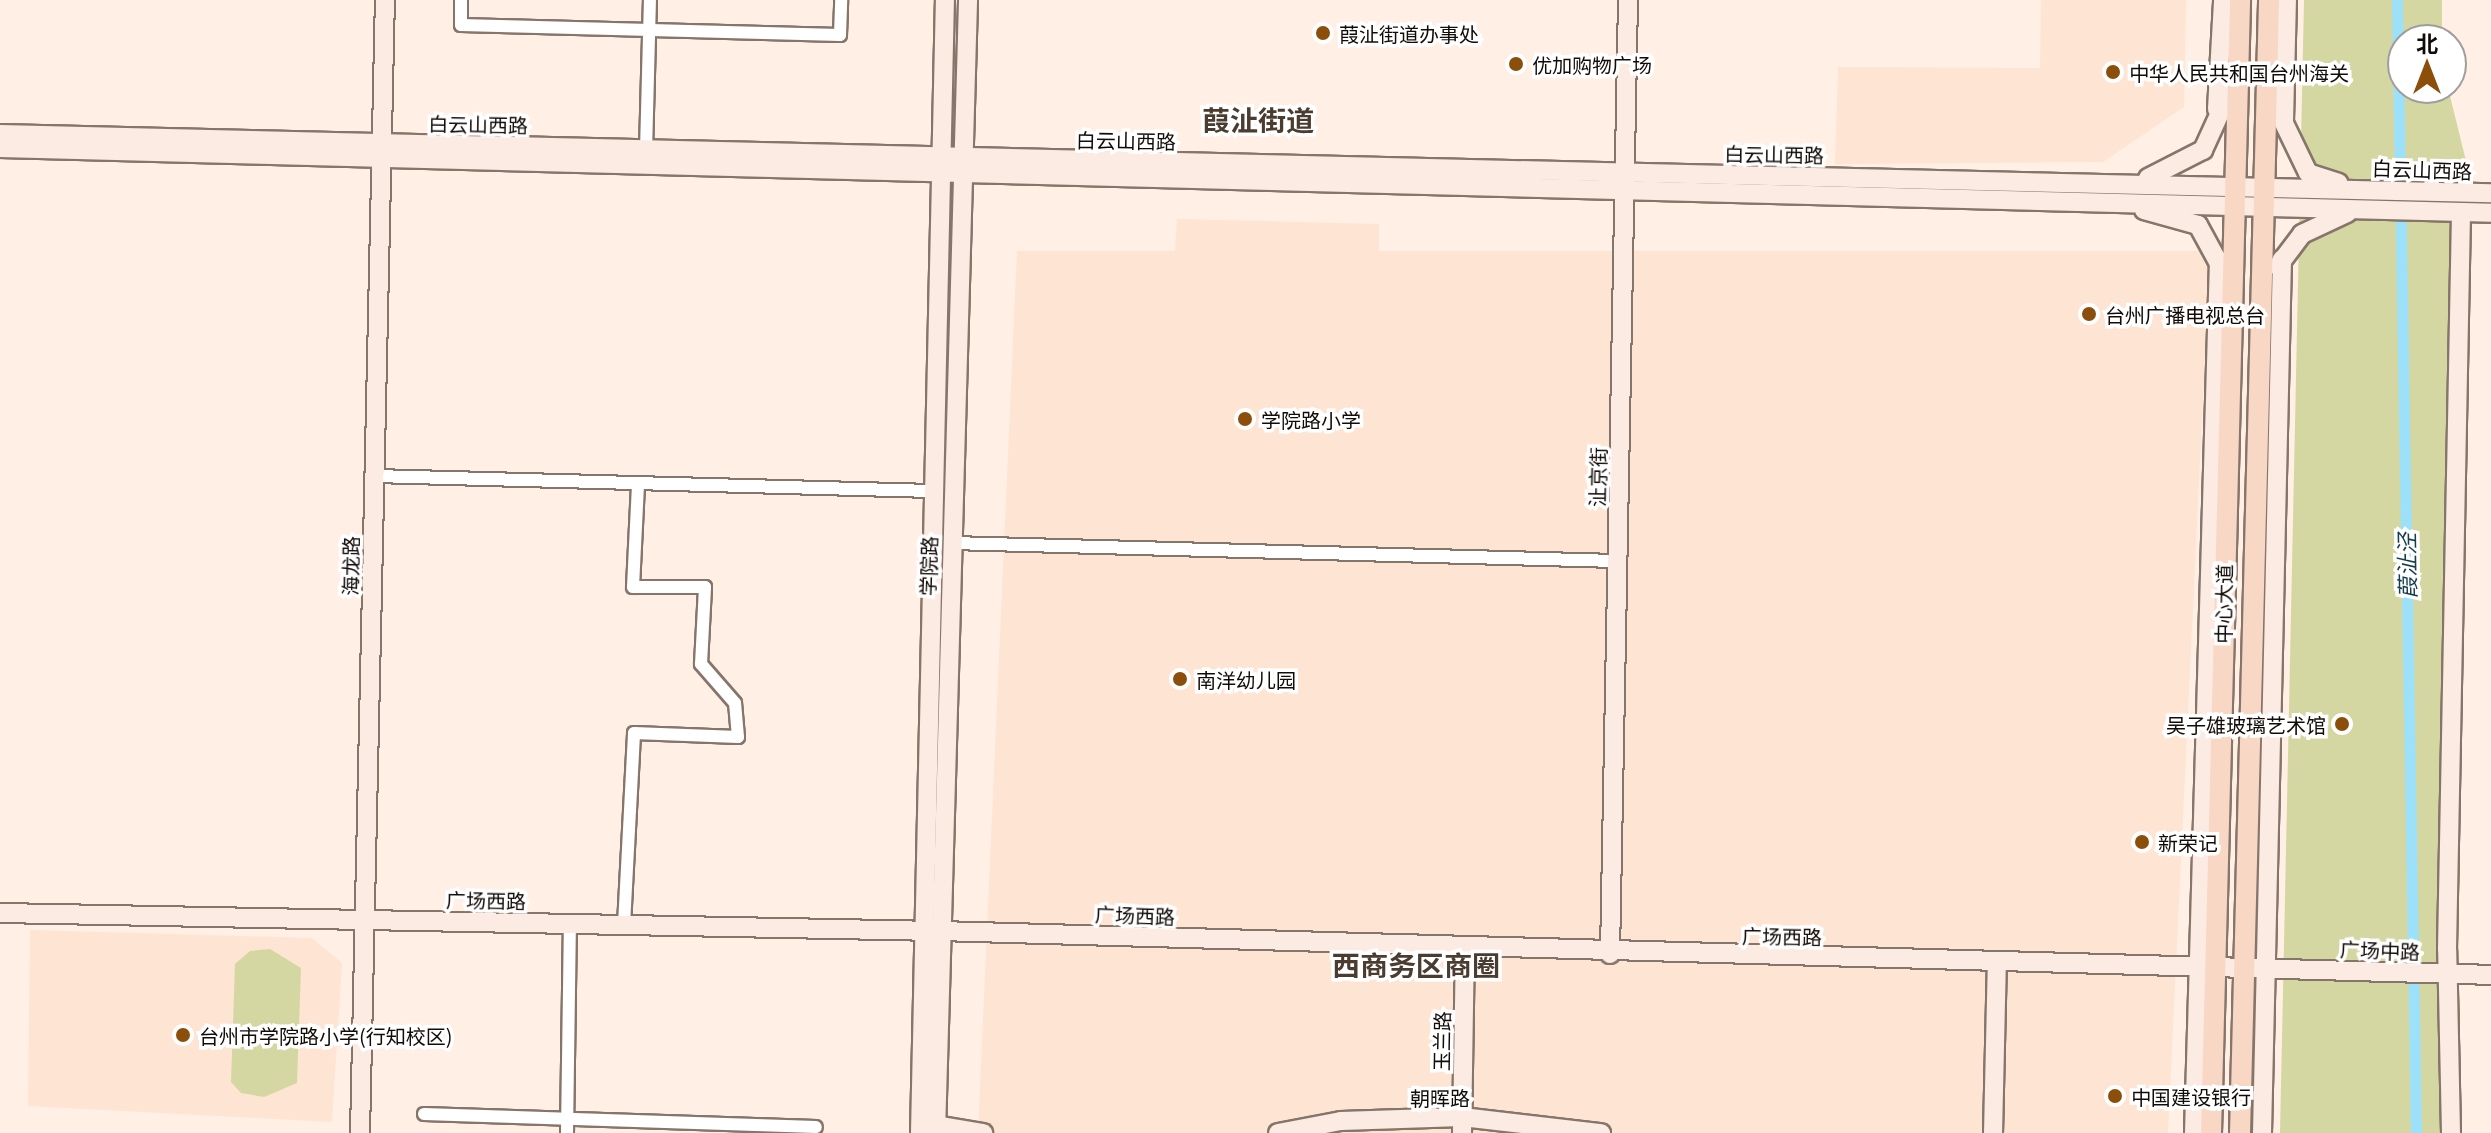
<!DOCTYPE html>
<meta charset="utf-8">
<style>
body{margin:0}
#map{position:relative;width:2491px;height:1133px;overflow:hidden;background:#ffefe5;font-family:Georgia,"Noto Sans SC",serif}
div>[style]{position:absolute}
.built>*{inset:0;background:#fee4d3}
.green>*{inset:0;background:#d4d7a2}
.canal>*{height:11px;margin:-5.5px;padding:0 5.5px;transform-origin:5.5px;border-radius:5.5px;background:#9ce1f9}
.roads{filter:drop-shadow(2px 0 #86756a) drop-shadow(-2px 0 #86756a) drop-shadow(0 2px #86756a) drop-shadow(0 -2px #86756a)}
.street>*{height:12px;margin:-6px;padding:0 6px;transform-origin:6px;border-radius:6px;background:#fff}
.secondary>*{height:18px;margin:-9px;padding:0 9px;transform-origin:9px;border-radius:9px;background:#fcebe2}
.primary>*{height:20px;margin:-10px;padding:0 10px;transform-origin:10px;border-radius:10px;background:#f8d7c5}
.dots>*{width:22px;height:22px;translate:-50% -50%;box-sizing:border-box;border:4px solid #fff;border-radius:50%}
span{translate:-50% -50%;white-space:nowrap;text-align:center;line-height:1.15;-webkit-text-stroke:7px #fff;paint-order:stroke}
.poi-label{font-size:20px;color:#120c08}
.left{translate:0 -50%;text-align:left}
.right{translate:-100% -50%;text-align:right}
.street-label{font-size:20px;color:#120c08}
.water-label{font-size:22px;color:#153e4b;font-style:italic}
.district-label{font-size:28px;color:#4b3c32;font-weight:700}
.north{position:absolute;left:2387px;top:24px;width:80px;height:80px;box-sizing:border-box;background:#fff;border:2px solid #a09e9c;border-radius:50%;rotate:0deg;font-size:22px;font-weight:700;line-height:32px;text-align:center;color:#120c08}
.north::after{content:'';display:block;margin:auto;width:28px;height:36px;background:#8b4f0b;clip-path:polygon(50% 0,100% 100%,50% 72%,0 100%)}
</style>
<div id="map">
<div class="built">
<i style="clip-path:polygon(2041px 0,2186px 0,2184px 107px,2103px 162px,1835px 164px,1838px 67px,2040px 68px)"></i>
<i style="clip-path:polygon(1177px 219px,1379px 224px,1379px 251px,2210px 251px,2168px 1133px,978px 1133px,1017px 251px,1175px 251px)"></i>
<i style="clip-path:polygon(30px 930px,312px 938px,342px 963px,332px 1122px,28px 1106px)"></i>
</div>
<div class="green">
<i style="clip-path:polygon(2304px 0,2442px 0,2442px 40px,2403px 40px,2403px 88px,2448px 88px,2468px 169px,2461px 212px,2451px 1133px,2280px 1133px)"></i>
<i style="clip-path:polygon(270px 949px,301px 968px,297px 1083px,264px 1097px,241px 1093px,231px 1082px,235px 964px,250px 951px)"></i>
</div>
<div class="canal">
<i style="left:2397px;top:0;width:1133px;rotate:89.04deg"></i>
</div>
<div class="roads">
<div class="street">
<i style="left:461px;top:0;width:25px;rotate:90deg"></i>
<i style="left:461px;top:25px;width:379px;rotate:1.5deg"></i>
<i style="left:840px;top:35px;width:35px;rotate:-88deg"></i>
<i style="left:646px;top:151px;width:151px;rotate:-88.5deg"></i>
<i style="left:374px;top:476px;width:559px;rotate:1.54deg"></i>
<i style="left:951px;top:543px;width:666px;rotate:1.55deg"></i>
<i style="left:624px;top:925px;width:192px;rotate:-87deg"></i>
<i style="left:634px;top:733px;width:104px;rotate:2.2deg"></i>
<i style="left:738px;top:737px;width:34px;rotate:-95deg"></i>
<i style="left:735px;top:703px;width:52px;rotate:-131.1deg"></i>
<i style="left:701px;top:664px;width:77px;rotate:-87deg"></i>
<i style="left:705px;top:587px;width:72px;rotate:180deg"></i>
<i style="left:633px;top:587px;width:104px;rotate:-87.2deg"></i>
<i style="left:424px;top:1114px;width:392px;rotate:1.9deg"></i>
<i style="left:567px;top:1133px;width:209px;rotate:-89.2deg"></i>
</div>
<div class="secondary">
<i style="left:2267px;top:88px;width:94px;rotate:64.2deg"></i>
<i style="left:2308px;top:173px;width:32px;rotate:18deg"></i>
<i style="left:2217px;top:109px;width:109px;rotate:-86.8deg"></i>
<i style="left:2284px;top:121px;width:121px;rotate:-88.6deg"></i>
<i style="left:0;top:134px;width:2492px;rotate:1.36deg"></i>
<i style="left:0;top:148px;width:2492px;rotate:1.49deg"></i>
<i style="left:2148px;top:178px;width:62px;rotate:-27deg"></i>
<i style="left:2203px;top:150px;width:79px;rotate:-65.4deg"></i>
<i style="left:2144px;top:210px;width:56px;rotate:15.5deg"></i>
<i style="left:2198px;top:225px;width:50px;rotate:61.4deg"></i>
<i style="left:2278px;top:266px;width:40px;rotate:-53deg"></i>
<i style="left:2302px;top:234px;width:50px;rotate:-25deg"></i>
<i style="left:0;top:913px;width:939px;rotate:1.1deg"></i>
<i style="left:939px;top:931px;width:1553px;rotate:1.62deg"></i>
<i style="left:1610px;top:954px;width:954px;rotate:-88.92deg"></i>
<i style="left:936px;top:1125px;width:48px;rotate:9.7deg"></i>
<i style="left:360px;top:1133px;width:1133px;rotate:-88.74deg"></i>
<i style="left:920px;top:1133px;width:1133px;rotate:-88.74deg"></i>
<i style="left:936px;top:1133px;width:1133px;rotate:-88.38deg"></i>
<i style="left:1278px;top:1133px;width:64px;rotate:-10.8deg"></i>
<i style="left:1341px;top:1121px;width:121px;rotate:-1.9deg"></i>
<i style="left:1462px;top:1117px;width:140px;rotate:6.6deg"></i>
<i style="left:1462px;top:1133px;width:184px;rotate:-89.1deg"></i>
<i style="left:1993px;top:1133px;width:170px;rotate:-88.7deg"></i>
<i style="left:2194px;top:1133px;width:873px;rotate:-88.36deg"></i>
<i style="left:2262px;top:1133px;width:874px;rotate:-88.69deg"></i>
<i style="left:2451px;top:1133px;width:184px;rotate:-91.2deg"></i>
<i style="left:2447px;top:949px;width:737px;rotate:-88.91deg"></i>
</div>
<div class="primary">
<i style="left:2211px;top:1133px;width:1133px;rotate:-88.53deg"></i>
<i style="left:2240px;top:1133px;width:1133px;rotate:-88.53deg"></i>
</div>
</div>
<div class="dots">
<i style="left:1323px;top:33px;background:#8b4f0b"></i>
<i style="left:1516px;top:64px;background:#8b4f0b"></i>
<i style="left:2113px;top:72px;background:#8b4f0b"></i>
<i style="left:2089px;top:314px;background:#8b4f0b"></i>
<i style="left:1245px;top:419px;background:#8b4f0b"></i>
<i style="left:1180px;top:679px;background:#8b4f0b"></i>
<i style="left:2342px;top:724px;background:#8b4f0b"></i>
<i style="left:2142px;top:842px;background:#8b4f0b"></i>
<i style="left:183px;top:1035px;background:#8b4f0b"></i>
<i style="left:2115px;top:1096px;background:#8b4f0b"></i>
</div>
<div class="poi-label">
<span class="left" style="left:1339px;top:33px">葭沚街道办事处</span>
<span class="left" style="left:1532px;top:64px">优加购物广场</span>
<span class="left" style="left:2129px;top:72px">中华人民共和国台州海关</span>
<span class="left" style="left:2105px;top:314px">台州广播电视总台</span>
<span class="left" style="left:1261px;top:419px">学院路小学</span>
<span class="left" style="left:1196px;top:679px">南洋幼儿园</span>
<span class="right" style="left:2326px;top:724px">吴子雄玻璃艺术馆</span>
<span class="left" style="left:2158px;top:842px">新荣记</span>
<span class="left" style="left:199px;top:1035px">台州市学院路小学(行知校区)</span>
<span class="left" style="left:2131px;top:1096px">中国建设银行</span>
</div>
<div class="street-label">
<span style="left:478px;top:124px;rotate:1deg">白云山西路</span>
<span style="left:1126px;top:140px;rotate:1deg">白云山西路</span>
<span style="left:1774px;top:154px;rotate:1deg">白云山西路</span>
<span style="left:2422px;top:169px;rotate:2deg">白云山西路</span>
<span style="left:1597px;top:477px;rotate:-89deg">沚京街</span>
<span style="left:350px;top:566px;rotate:-89deg">海龙路</span>
<span style="left:928px;top:566px;rotate:-88deg">学院路</span>
<span style="left:2223px;top:604px;rotate:-89deg">中心大道</span>
<span style="left:486px;top:900px;rotate:1deg">广场西路</span>
<span style="left:1135px;top:915px;rotate:2deg">广场西路</span>
<span style="left:1782px;top:936px;rotate:1deg">广场西路</span>
<span style="left:2380px;top:950px;rotate:2deg">广场中路</span>
<span style="left:1441px;top:1041px;rotate:-89deg">玉兰路</span>
<span style="left:1440px;top:1097px">朝晖路</span>
</div>
<div class="water-label">
<span style="left:2406px;top:566px;rotate:-91deg">葭沚泾</span>
</div>
<div class="district-label">
<span style="left:1258px;top:119px">葭沚街道</span>
<span style="left:1416px;top:964px">西商务区商圈</span>
</div>
<div class="north">北</div>
</div>
